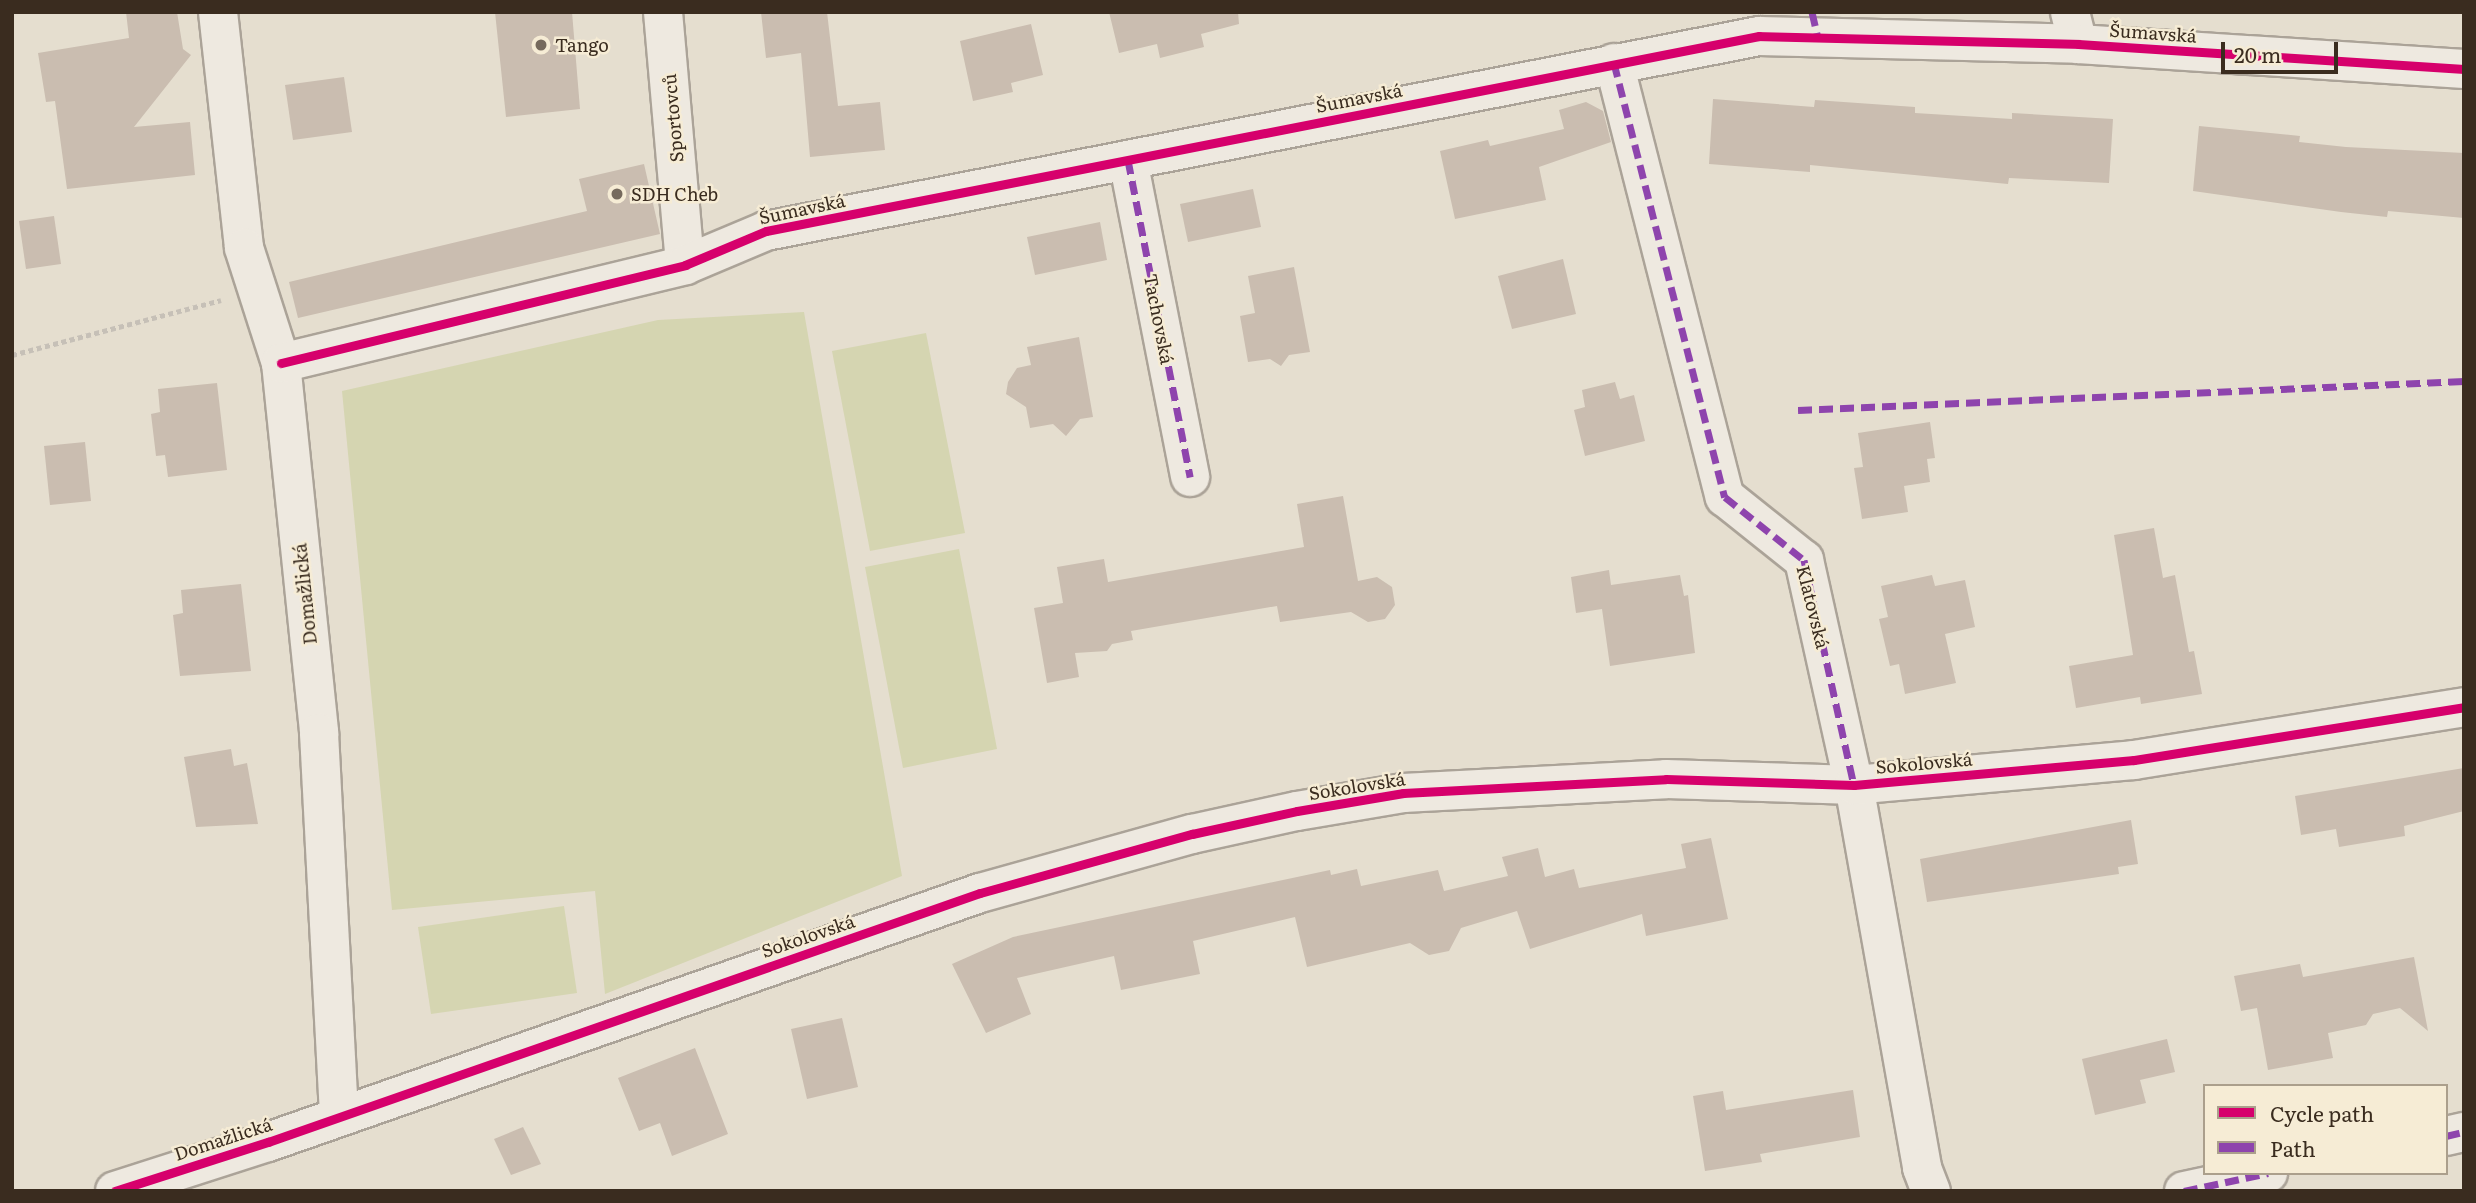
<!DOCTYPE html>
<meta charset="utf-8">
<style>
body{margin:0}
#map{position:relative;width:2476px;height:1203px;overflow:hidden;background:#e5decf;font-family:Literata,serif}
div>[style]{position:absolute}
.green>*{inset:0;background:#d5d5b1}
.building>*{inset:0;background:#cabdb0}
.path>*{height:4.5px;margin-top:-2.25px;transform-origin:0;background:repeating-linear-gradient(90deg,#c6c0b7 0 5px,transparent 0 8.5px)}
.roads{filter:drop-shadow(2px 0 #aba398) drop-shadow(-2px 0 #aba398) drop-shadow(0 2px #aba398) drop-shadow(0 -2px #aba398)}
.street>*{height:38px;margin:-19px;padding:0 19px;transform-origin:19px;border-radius:19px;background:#eee9e0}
.quiet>*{height:7px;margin-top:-3.5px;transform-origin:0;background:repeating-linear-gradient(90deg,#8e44ad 0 14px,transparent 0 21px)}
.cycleway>*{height:9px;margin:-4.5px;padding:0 4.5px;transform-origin:4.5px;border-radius:4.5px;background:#d6006c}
.dots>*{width:19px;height:19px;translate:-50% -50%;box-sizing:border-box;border:4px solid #f6ecd5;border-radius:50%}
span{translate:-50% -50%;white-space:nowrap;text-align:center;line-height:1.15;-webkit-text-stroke:5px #f6ecd5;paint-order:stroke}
.street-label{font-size:18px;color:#3a2c1f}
.poi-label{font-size:18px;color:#3a2c1f}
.left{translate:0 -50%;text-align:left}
.frame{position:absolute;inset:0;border:14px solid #3a2c1f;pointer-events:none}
.legend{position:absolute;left:2203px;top:1084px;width:245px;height:91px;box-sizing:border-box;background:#f6ecd5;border:2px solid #ab9f8c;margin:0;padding:9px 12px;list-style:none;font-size:21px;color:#3a2c1f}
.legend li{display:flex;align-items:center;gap:14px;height:35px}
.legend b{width:35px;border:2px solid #ab9f8c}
.scale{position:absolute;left:2221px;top:42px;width:117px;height:32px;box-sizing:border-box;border:4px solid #3a2c1f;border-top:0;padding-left:9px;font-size:21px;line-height:24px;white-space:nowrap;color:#3a2c1f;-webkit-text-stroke:5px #f6ecd5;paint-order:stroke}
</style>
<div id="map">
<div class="green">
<i style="clip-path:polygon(804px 312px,902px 876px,605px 994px,595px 891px,392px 910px,342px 391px,658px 320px)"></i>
<i style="clip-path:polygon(926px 333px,965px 533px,870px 551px,832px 351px)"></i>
<i style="clip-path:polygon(959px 549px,997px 749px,903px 768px,865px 567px)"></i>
<i style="clip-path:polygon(564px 906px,577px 993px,431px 1014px,418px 927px)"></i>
</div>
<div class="building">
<i style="clip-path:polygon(126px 12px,177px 12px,183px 49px,191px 55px,134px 127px,190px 122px,195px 175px,67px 189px,55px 101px,46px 102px,38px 53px,129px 38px)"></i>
<i style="clip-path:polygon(495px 12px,572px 12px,580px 109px,506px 117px)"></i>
<i style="clip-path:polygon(761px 12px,827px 12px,838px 106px,880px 102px,885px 150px,810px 157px,801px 53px,766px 58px)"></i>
<i style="clip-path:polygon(1109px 12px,1238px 12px,1239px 24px,1201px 34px,1204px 47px,1160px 58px,1157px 44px,1119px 53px)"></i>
<i style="clip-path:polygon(1031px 24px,1043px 75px,1011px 83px,1013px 92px,973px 101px,960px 41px)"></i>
<i style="clip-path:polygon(344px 77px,352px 132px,293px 140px,285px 85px)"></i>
<i style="clip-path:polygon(1713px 99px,1814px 107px,1815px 100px,1915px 107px,1915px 113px,2012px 119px,2012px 113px,2113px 119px,2109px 183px,2009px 178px,2008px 184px,1810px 165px,1810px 172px,1709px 164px)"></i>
<i style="clip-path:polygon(1586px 102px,1603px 111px,1611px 142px,1539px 167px,1546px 200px,1455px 219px,1440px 151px,1488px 140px,1490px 146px,1564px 129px,1559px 110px)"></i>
<i style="clip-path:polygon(2199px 126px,2300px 136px,2299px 142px,2346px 147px,2464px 153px,2464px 218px,2388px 211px,2387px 217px,2341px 212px,2193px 191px)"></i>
<i style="clip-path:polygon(644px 164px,660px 234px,298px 318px,289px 282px,587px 211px,579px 179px)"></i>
<i style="clip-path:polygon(1253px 189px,1261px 227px,1188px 242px,1180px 204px)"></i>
<i style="clip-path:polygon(54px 216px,61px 264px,26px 269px,19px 221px)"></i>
<i style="clip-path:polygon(1100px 222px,1107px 260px,1035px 275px,1027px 237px)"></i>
<i style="clip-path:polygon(1563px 259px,1576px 314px,1512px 329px,1498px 276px)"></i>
<i style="clip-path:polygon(1294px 267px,1310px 352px,1289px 355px,1281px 366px,1270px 359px,1248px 362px,1240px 316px,1255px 313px,1248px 276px)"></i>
<i style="clip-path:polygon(1079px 337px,1093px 417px,1080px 419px,1066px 436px,1053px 424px,1030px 428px,1026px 407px,1006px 394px,1008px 382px,1017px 368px,1031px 365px,1027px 347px)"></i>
<i style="clip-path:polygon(1615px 382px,1620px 399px,1634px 395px,1645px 441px,1585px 456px,1574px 410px,1585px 407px,1582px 390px)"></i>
<i style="clip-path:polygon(217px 383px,227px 470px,168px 477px,165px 455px,156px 456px,151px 414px,160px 412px,158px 389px)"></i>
<i style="clip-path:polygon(1930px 422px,1935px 458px,1927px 459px,1930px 482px,1904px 486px,1908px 512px,1862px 519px,1854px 468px,1863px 467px,1858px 433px)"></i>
<i style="clip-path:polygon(85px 442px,91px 501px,50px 505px,44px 446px)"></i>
<i style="clip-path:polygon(1343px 496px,1358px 581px,1377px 577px,1392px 587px,1395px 605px,1385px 619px,1368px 622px,1351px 612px,1280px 622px,1277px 606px,1131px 631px,1133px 640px,1112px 644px,1107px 651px,1075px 653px,1079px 677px,1047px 683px,1034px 608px,1063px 603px,1057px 567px,1104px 559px,1108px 582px,1304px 547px,1297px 504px)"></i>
<i style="clip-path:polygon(2154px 528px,2163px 578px,2175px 575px,2189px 652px,2194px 651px,2202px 694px,2141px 704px,2140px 697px,2076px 708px,2069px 666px,2133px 655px,2114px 535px)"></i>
<i style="clip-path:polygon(1609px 570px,1611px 585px,1680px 575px,1684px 596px,1688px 595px,1695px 653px,1610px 666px,1602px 609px,1576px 613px,1571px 577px)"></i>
<i style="clip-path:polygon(1932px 575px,1935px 586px,1965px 580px,1975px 627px,1945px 634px,1956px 683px,1905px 694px,1899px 664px,1890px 666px,1879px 619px,1888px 617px,1881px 586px)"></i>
<i style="clip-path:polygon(241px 584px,251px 671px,180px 676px,173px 615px,183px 613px,181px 590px)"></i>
<i style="clip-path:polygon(231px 749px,234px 766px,247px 763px,258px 824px,196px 827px,184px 757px)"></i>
<i style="clip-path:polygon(2464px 768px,2464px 811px,2404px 826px,2405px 836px,2339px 847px,2336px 829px,2301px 835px,2295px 796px)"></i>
<i style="clip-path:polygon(2131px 820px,2138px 864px,2118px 867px,2119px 874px,1927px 902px,1920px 859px)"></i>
<i style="clip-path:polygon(1711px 838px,1728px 919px,1646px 936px,1642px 914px,1530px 949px,1517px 911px,1461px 928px,1449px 951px,1429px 955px,1410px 943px,1307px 967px,1295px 917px,1193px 941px,1200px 974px,1121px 990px,1114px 956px,1017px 978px,1031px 1014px,986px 1033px,952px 964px,1013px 937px,1330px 870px,1331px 875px,1357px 869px,1361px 886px,1438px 870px,1444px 891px,1508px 876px,1502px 857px,1538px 848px,1545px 877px,1574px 869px,1579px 888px,1686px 868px,1681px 844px)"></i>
<i style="clip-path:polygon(2414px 957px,2428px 1031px,2400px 1008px,2373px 1014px,2366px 1025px,2328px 1033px,2333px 1058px,2268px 1070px,2257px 1008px,2241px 1011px,2234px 976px,2300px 964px,2303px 977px)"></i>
<i style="clip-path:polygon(842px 1018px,858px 1087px,807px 1099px,791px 1029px)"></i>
<i style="clip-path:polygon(2167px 1039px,2175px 1072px,2140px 1080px,2146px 1103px,2095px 1115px,2082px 1059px)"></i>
<i style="clip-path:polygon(695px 1048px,728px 1134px,672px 1156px,660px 1123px,639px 1131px,618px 1078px)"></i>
<i style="clip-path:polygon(1853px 1090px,1860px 1137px,1760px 1154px,1762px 1162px,1705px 1171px,1693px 1096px,1723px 1091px,1726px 1110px)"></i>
<i style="clip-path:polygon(523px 1127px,541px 1164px,511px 1175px,494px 1139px)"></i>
</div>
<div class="path">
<i style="left:12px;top:355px;width:216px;rotate:-14.7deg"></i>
</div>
<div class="roads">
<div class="street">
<i style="left:218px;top:12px;width:237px;rotate:83.7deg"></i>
<i style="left:244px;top:248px;width:121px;rotate:72.2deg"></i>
<i style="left:281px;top:363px;width:372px;rotate:84.1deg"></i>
<i style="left:319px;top:733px;width:382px;rotate:87deg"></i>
<i style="left:663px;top:12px;width:254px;rotate:85deg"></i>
<i style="left:2070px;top:12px;width:33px;rotate:76deg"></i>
<i style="left:1614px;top:63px;width:448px;rotate:75.7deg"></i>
<i style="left:1725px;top:497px;width:101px;rotate:38.6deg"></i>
<i style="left:1804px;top:560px;width:230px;rotate:77.5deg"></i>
<i style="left:1854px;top:785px;width:389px;rotate:79.9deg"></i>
<i style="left:1922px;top:1168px;width:25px;rotate:69deg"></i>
<i style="left:1128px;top:160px;width:323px;rotate:78.9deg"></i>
<i style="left:281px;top:363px;width:416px;rotate:-13.6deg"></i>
<i style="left:685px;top:265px;width:88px;rotate:-22.8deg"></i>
<i style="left:766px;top:231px;width:1012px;rotate:-11.11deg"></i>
<i style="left:1759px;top:36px;width:319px;rotate:1.4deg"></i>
<i style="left:2078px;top:44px;width:387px;rotate:3.7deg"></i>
<i style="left:2446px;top:1136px;width:18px;rotate:-13deg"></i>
<i style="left:115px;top:1191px;width:161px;rotate:-17.8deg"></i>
<i style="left:268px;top:1142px;width:754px;rotate:-19.28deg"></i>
<i style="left:980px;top:893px;width:220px;rotate:-15.6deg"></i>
<i style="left:1192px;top:834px;width:107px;rotate:-12.4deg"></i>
<i style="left:1297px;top:811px;width:108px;rotate:-9.6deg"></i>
<i style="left:1403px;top:793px;width:263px;rotate:-3deg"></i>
<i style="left:1666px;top:779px;width:188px;rotate:1.8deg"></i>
<i style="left:1854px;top:785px;width:281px;rotate:-5.1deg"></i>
<i style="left:2134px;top:760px;width:334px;rotate:-9.1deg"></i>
<i style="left:2184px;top:1191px;width:86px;rotate:-12.1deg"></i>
</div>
</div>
<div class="quiet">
<i style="left:1812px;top:12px;width:27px;rotate:77deg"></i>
<i style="left:1614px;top:63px;width:448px;rotate:75.7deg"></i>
<i style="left:1725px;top:497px;width:101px;rotate:38.6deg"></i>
<i style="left:1804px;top:560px;width:230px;rotate:77.5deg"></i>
<i style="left:1128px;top:160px;width:323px;rotate:78.9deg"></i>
<i style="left:1798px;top:410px;width:667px;rotate:-2.49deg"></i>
<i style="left:2446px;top:1136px;width:18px;rotate:-13deg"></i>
<i style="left:2184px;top:1191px;width:86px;rotate:-12.1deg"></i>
</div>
<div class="cycleway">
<i style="left:281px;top:363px;width:416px;rotate:-13.6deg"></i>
<i style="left:685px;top:265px;width:88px;rotate:-22.8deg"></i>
<i style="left:766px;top:231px;width:1012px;rotate:-11.11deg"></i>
<i style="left:1759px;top:36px;width:319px;rotate:1.4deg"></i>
<i style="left:2078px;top:44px;width:387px;rotate:3.7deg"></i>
<i style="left:115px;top:1191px;width:161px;rotate:-17.8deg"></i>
<i style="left:268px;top:1142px;width:754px;rotate:-19.28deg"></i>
<i style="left:980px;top:893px;width:220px;rotate:-15.6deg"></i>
<i style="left:1192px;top:834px;width:107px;rotate:-12.4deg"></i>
<i style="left:1297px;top:811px;width:108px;rotate:-9.6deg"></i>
<i style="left:1403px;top:793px;width:263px;rotate:-3deg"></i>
<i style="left:1666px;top:779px;width:188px;rotate:1.8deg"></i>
<i style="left:1854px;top:785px;width:281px;rotate:-5.1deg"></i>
<i style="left:2134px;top:760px;width:334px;rotate:-9.1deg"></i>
</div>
<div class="dots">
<i style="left:541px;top:45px;background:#766a5d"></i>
<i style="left:617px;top:194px;background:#766a5d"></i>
</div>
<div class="street-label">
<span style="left:2153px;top:33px;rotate:4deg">Šumavská</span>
<span style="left:1359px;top:98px;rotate:-11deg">Šumavská</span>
<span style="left:673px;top:118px;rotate:-95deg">Sportovců</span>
<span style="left:802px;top:209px;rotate:-12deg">Šumavská</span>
<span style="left:1159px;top:319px;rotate:79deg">Tachovská</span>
<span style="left:305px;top:594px;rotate:-96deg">Domažlická</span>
<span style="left:1813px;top:607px;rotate:76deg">Klatovská</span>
<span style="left:1924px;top:763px;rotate:-5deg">Sokolovská</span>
<span style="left:1357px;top:786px;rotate:-9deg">Sokolovská</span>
<span style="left:808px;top:936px;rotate:-19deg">Sokolovská</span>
<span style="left:223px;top:1139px;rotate:-18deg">Domažlická</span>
</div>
<div class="poi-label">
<span class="left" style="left:555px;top:45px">Tango</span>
<span class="left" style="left:631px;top:194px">SDH Cheb</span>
</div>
<div class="frame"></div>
<ul class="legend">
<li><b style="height:9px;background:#d6006c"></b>Cycle path</li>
<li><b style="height:9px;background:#8e44ad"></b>Path</li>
</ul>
<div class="scale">20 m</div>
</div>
